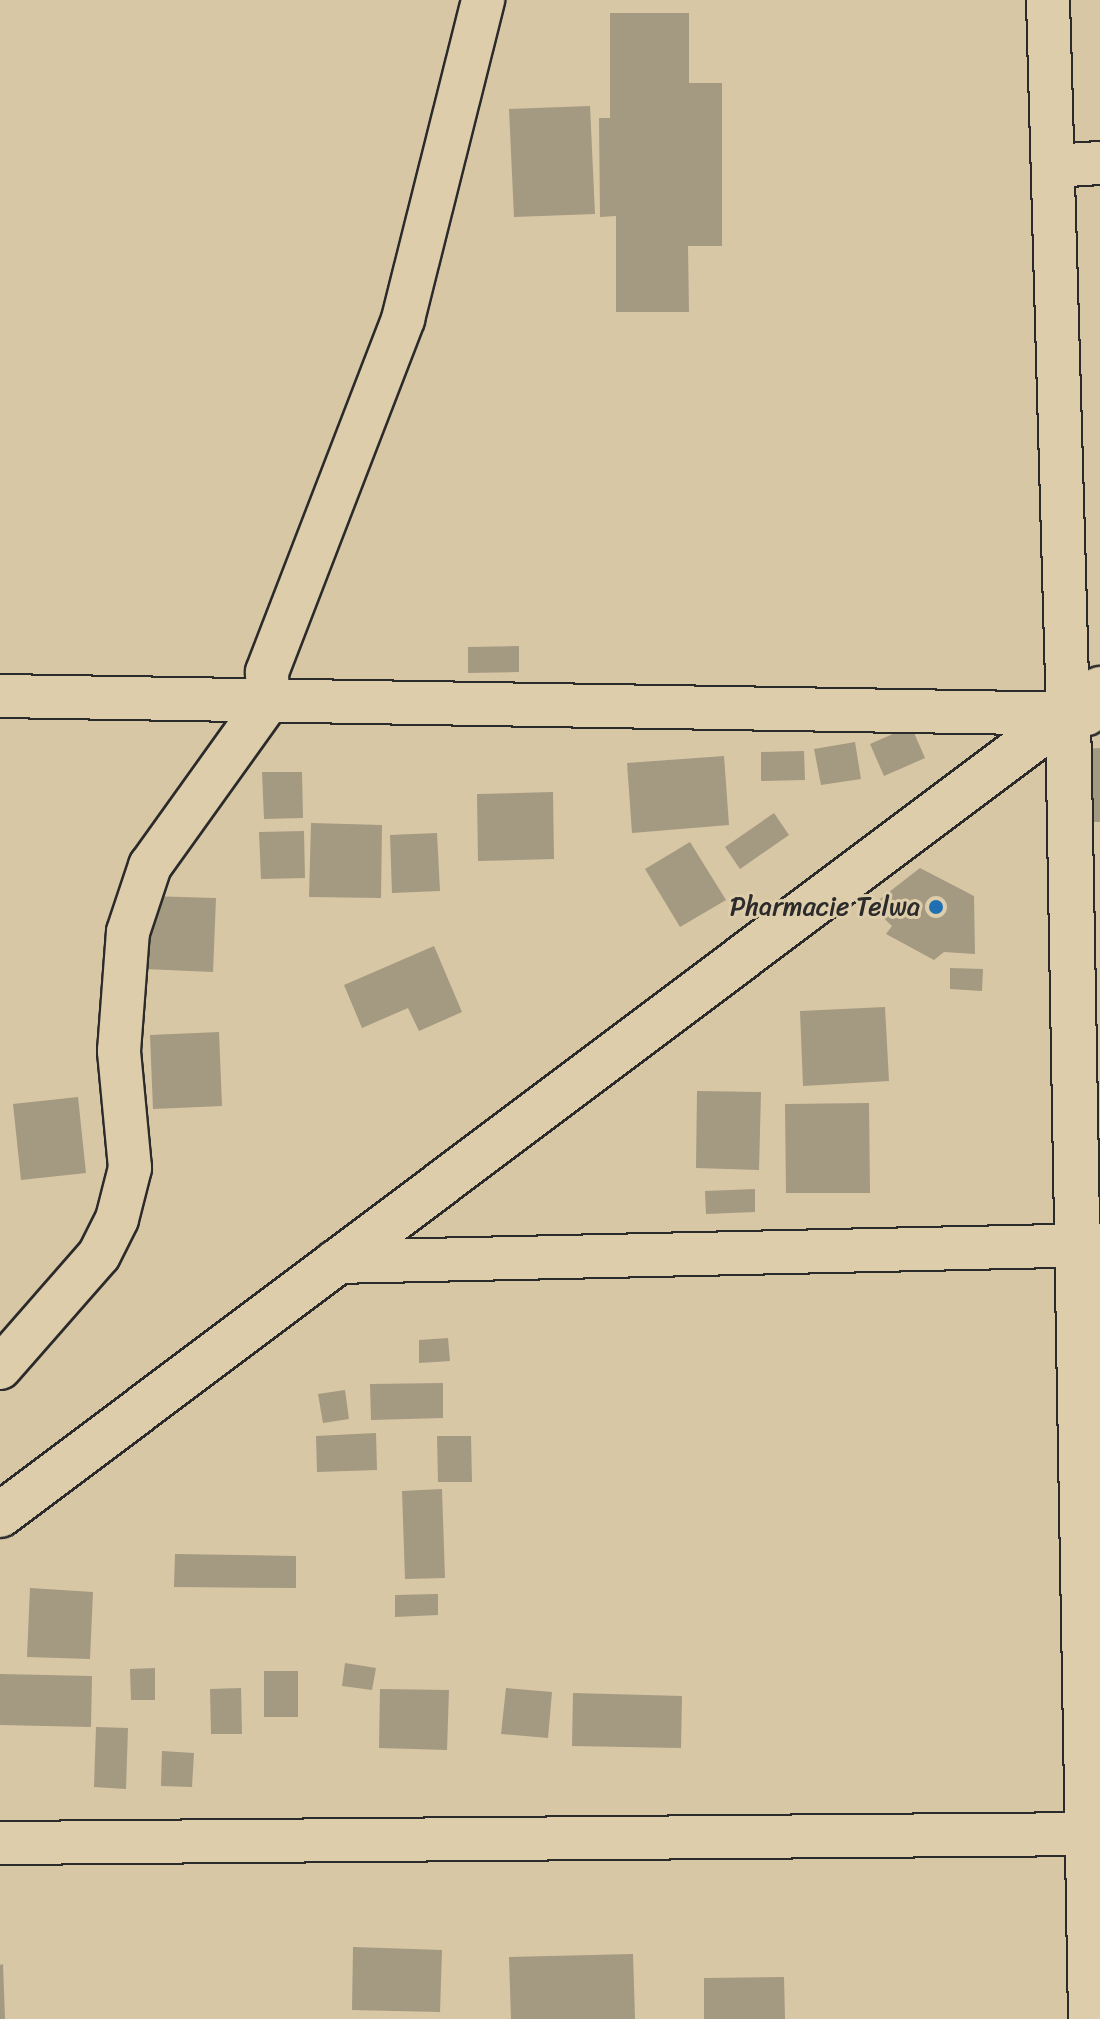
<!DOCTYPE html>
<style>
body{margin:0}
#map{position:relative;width:1100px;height:2019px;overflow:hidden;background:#d7c7a5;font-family:Sriracha,sans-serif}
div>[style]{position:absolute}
.building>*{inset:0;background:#a49981}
.roads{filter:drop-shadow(2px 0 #2b2b2b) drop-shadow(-2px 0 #2b2b2b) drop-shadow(0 2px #2b2b2b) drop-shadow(0 -2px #2b2b2b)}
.street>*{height:42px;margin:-21px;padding:0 21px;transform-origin:21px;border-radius:21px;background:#decdaa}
.secondary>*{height:44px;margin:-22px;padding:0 22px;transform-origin:22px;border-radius:22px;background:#decdaa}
.dots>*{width:22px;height:22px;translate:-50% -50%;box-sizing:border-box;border:4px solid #decdaa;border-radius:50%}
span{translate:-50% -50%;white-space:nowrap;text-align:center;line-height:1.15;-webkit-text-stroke:6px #decdaa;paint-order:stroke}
.poi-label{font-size:26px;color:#2b2b2b}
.right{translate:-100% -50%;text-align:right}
</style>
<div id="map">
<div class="building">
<i style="clip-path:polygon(610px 13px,689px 13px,689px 83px,722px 83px,722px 246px,688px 246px,689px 312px,616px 312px,616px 216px,600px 217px,599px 118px,610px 118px)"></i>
<i style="clip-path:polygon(590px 106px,595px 214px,514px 217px,509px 109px)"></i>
<i style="clip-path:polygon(519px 646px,519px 672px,468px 673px,468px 647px)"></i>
<i style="clip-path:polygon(911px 726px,925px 758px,884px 776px,870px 744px)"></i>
<i style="clip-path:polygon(855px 742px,861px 779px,821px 785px,814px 749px)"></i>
<i style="clip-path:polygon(1100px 748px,1100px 822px,1090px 822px,1086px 749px)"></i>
<i style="clip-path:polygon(804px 751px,805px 780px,761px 781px,761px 752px)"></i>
<i style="clip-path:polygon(724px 756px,729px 825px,632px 833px,627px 763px)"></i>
<i style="clip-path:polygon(262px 772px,302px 772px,303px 818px,264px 819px)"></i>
<i style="clip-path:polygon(553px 792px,554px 859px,478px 861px,477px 794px)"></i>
<i style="clip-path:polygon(774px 813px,789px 835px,740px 869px,725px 847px)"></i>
<i style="clip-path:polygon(311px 823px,382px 825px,381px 898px,309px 897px)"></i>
<i style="clip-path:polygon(304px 831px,305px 878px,261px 879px,259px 832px)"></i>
<i style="clip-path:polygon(437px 833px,440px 891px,392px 893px,390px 835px)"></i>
<i style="clip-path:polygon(690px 842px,726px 900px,680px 927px,645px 869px)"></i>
<i style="clip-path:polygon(920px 868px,974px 896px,975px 954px,944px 952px,934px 960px,886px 934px,892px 926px,871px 906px)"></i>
<i style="clip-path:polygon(147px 896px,216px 898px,213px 972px,145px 969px)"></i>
<i style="clip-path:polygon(434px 946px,462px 1012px,419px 1031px,408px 1008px,362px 1028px,344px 985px)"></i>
<i style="clip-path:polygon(950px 968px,983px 969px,982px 991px,950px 989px)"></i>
<i style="clip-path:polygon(885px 1007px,889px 1081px,803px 1086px,800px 1011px)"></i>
<i style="clip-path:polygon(219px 1032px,222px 1106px,153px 1109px,150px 1035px)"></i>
<i style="clip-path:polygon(697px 1091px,761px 1092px,759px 1170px,696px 1168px)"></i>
<i style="clip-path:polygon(78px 1097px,86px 1173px,21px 1180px,13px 1104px)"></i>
<i style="clip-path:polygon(869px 1103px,870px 1193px,786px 1193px,785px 1104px)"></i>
<i style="clip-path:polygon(755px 1189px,755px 1212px,706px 1214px,705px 1191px)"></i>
<i style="clip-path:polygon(448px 1338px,450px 1361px,419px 1363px,419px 1340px)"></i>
<i style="clip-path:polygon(443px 1383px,443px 1418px,371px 1420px,370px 1384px)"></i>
<i style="clip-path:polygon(345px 1390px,349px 1419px,323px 1423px,318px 1394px)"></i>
<i style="clip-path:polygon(376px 1433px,377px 1470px,317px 1472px,316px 1436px)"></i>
<i style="clip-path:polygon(437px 1436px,471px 1436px,472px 1482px,438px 1482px)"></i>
<i style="clip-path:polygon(442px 1489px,445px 1578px,405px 1579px,402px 1491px)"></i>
<i style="clip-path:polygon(175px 1554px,296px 1556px,296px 1588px,174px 1587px)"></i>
<i style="clip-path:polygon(30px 1588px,93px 1592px,90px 1659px,27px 1657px)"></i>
<i style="clip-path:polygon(438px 1594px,438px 1615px,395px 1617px,395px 1595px)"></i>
<i style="clip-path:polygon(345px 1663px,376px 1668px,372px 1690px,342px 1686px)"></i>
<i style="clip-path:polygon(155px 1668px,155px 1700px,131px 1700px,130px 1669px)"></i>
<i style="clip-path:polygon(264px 1671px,298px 1671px,298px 1717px,264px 1717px)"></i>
<i style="clip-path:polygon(0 1674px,92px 1676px,91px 1727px,0 1725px)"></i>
<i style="clip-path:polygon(241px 1688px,242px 1734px,211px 1734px,210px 1689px)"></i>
<i style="clip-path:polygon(506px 1688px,552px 1692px,548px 1738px,501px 1734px)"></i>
<i style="clip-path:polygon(380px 1689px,449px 1690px,447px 1750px,379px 1748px)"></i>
<i style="clip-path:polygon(573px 1693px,682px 1696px,681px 1748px,572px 1746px)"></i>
<i style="clip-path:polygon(96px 1727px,128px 1728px,126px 1789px,94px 1787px)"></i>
<i style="clip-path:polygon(162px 1751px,194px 1753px,192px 1787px,161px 1786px)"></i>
<i style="clip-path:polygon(353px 1947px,442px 1950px,440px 2012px,352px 2010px)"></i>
<i style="clip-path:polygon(633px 1954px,635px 2019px,511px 2019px,509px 1957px)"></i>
<i style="clip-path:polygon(3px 1964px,5px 2019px,0 2019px,0 1965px)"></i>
<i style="clip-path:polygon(784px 1977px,785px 2019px,704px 2019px,704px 1978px)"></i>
</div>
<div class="roads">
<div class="street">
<i style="left:1048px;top:0;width:714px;rotate:88.4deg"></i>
<i style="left:1053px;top:166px;width:47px;rotate:-3.7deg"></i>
<i style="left:0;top:696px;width:1087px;rotate:0.95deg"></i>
<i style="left:335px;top:1262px;width:765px;rotate:-1.27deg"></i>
<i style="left:0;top:1368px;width:150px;rotate:-48.8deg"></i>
<i style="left:99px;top:1255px;width:40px;rotate:-63.4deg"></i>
<i style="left:117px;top:1219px;width:53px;rotate:-75.7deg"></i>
<i style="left:130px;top:1168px;width:118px;rotate:-95.4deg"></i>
<i style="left:119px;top:1051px;width:119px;rotate:-85.7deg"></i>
<i style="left:128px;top:932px;width:70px;rotate:-71.6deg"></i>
<i style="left:150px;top:866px;width:203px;rotate:-54.4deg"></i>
<i style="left:268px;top:701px;width:29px;rotate:-92deg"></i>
<i style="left:267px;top:672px;width:378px;rotate:-68.9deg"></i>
<i style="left:403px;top:319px;width:329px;rotate:-75.9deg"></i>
<i style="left:0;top:1843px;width:1100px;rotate:-0.47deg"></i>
</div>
<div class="secondary">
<i style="left:1068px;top:714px;width:1305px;rotate:88.99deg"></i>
<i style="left:0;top:1515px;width:1376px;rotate:-36.9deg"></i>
</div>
</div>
<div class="dots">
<i style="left:936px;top:907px;background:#1f6fb2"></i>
</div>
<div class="poi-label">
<span class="right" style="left:920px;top:907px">Pharmacie Telwa</span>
</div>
</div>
